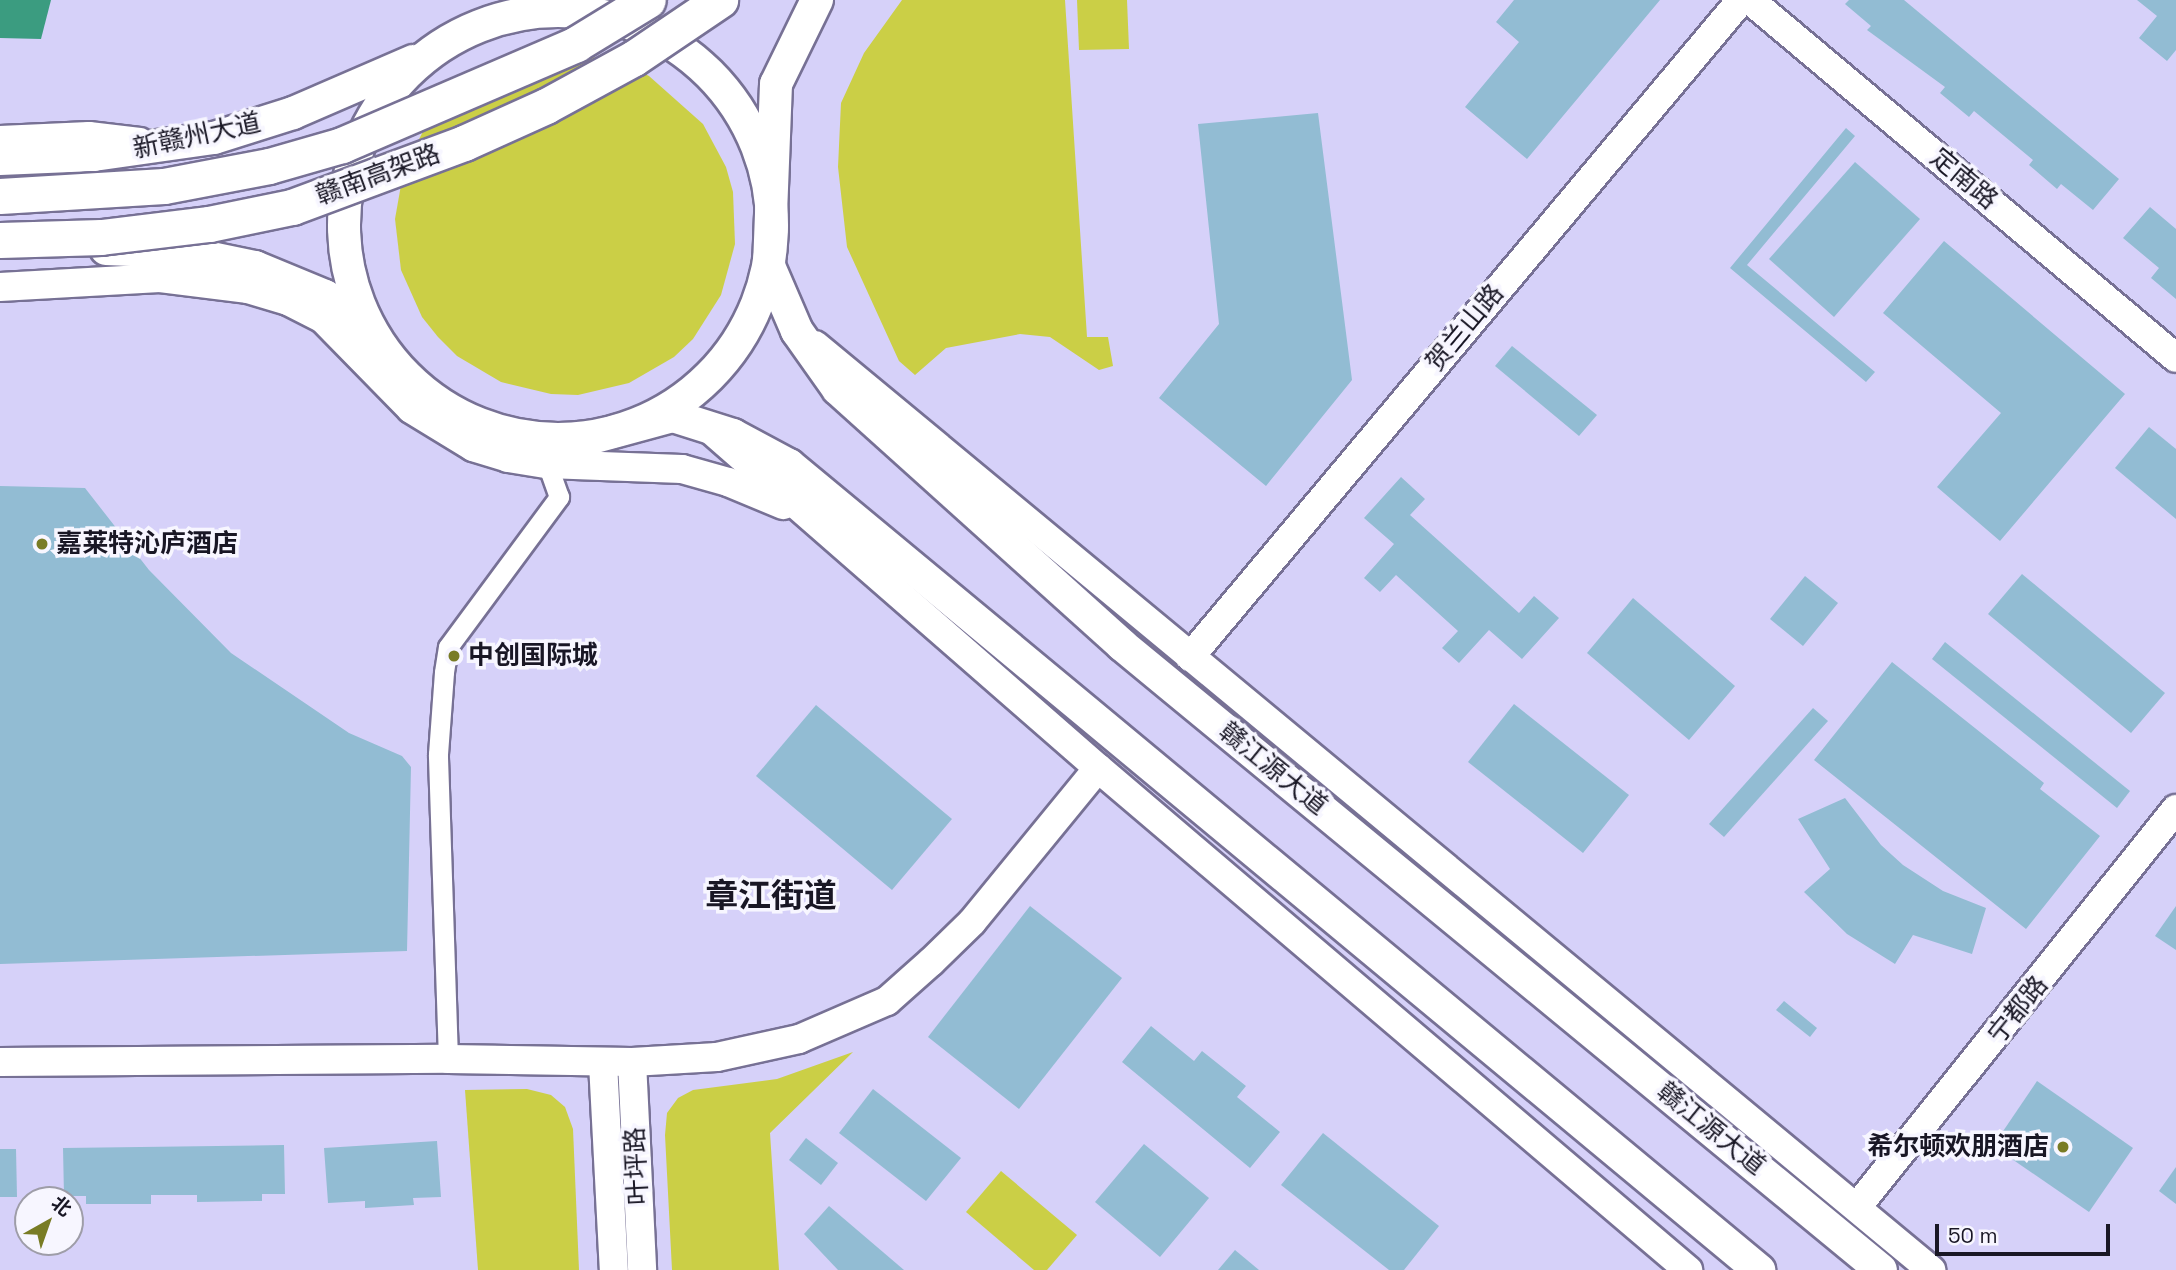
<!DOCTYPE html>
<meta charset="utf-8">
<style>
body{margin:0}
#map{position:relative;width:2176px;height:1270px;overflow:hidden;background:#d6d1f9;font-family:"Space Grotesk","Noto Sans SC",sans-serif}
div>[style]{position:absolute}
.green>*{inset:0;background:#cbcf46}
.water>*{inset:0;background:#3b9c80}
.building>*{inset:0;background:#92bcd3}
.roads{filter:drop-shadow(2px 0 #777195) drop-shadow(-2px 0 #777195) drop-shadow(0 2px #777195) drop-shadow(0 -2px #777195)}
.street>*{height:19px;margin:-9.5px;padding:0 9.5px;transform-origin:9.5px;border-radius:9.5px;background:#fff}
.secondary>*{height:28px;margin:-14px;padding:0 14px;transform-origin:14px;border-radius:14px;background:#fff}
.primary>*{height:32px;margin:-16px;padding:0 16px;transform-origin:16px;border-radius:16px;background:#fff}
.primary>.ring{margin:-16px;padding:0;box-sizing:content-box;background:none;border:32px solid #fff;border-radius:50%}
.bridges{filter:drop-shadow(2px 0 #777195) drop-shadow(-2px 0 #777195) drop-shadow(0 2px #777195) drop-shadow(0 -2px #777195)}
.highway-bridge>*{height:35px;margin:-17.5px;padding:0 17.5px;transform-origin:17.5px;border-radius:17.5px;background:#fff}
.dots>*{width:19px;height:19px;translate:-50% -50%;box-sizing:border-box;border:4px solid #f7f6ff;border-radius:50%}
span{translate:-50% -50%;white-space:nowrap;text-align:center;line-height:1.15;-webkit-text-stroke:7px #f7f6ff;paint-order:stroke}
.street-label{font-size:26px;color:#191725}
.poi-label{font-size:26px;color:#191725;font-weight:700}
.left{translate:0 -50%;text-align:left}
.right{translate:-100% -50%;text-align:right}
.district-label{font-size:33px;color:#191725;font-weight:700}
.north{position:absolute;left:14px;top:1186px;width:70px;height:70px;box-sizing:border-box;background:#f7f6ff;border:2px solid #9e9da8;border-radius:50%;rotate:40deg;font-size:19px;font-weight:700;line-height:28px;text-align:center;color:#191725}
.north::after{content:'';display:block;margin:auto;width:24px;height:32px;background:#797c25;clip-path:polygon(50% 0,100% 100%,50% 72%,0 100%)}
.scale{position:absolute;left:1935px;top:1224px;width:175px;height:32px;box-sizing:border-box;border:4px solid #191725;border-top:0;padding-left:9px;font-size:21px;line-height:24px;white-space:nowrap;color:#191725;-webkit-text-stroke:5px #f7f6ff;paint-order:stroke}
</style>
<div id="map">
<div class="green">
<i style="clip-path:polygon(902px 0,1065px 0,1087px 337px,1108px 337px,1113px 366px,1099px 370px,1050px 337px,1020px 334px,946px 348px,915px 375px,899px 361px,847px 247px,838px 167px,841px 103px,864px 53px)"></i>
<i style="clip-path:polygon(1077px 0,1127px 0,1129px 49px,1079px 50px)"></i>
<i style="clip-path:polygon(580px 54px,627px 65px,649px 76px,703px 124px,726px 167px,733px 192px,735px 244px,721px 295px,693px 339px,674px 357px,629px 383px,578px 395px,551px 394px,501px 382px,457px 356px,438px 337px,422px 317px,401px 270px,395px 219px,404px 168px,428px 122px)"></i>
<i style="clip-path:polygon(853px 1052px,770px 1133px,779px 1270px,672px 1270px,665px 1135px,667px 1113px,678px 1098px,693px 1090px,777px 1079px)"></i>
<i style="clip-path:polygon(527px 1089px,551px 1095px,565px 1107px,573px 1129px,579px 1270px,478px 1270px,465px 1090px)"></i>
<i style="clip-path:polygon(1001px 1171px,1077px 1235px,1047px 1270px,1034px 1270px,966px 1212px)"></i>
</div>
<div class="water">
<i style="clip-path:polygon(0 0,51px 0,41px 39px,0 38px)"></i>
</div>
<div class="building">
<i style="clip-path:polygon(1514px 0,1660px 0,1527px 159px,1465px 107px,1519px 42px,1496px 22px)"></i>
<i style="clip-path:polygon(1849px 0,1904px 0,2119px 179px,2093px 210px,2061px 184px,2057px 189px,2029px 165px,2033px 160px,1974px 111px,1969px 117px,1940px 93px,1945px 87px,1867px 30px,1871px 26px,1845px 4px)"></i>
<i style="clip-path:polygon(2137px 0,2176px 0,2176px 50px,2167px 61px,2139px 38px,2157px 16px)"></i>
<i style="clip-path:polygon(1318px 113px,1352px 380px,1266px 486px,1159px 398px,1219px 324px,1198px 124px)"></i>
<i style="clip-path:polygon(1846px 128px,1855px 136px,1747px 265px,1875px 372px,1866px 382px,1730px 268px)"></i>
<i style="clip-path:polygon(1855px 162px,1920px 219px,1834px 317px,1769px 259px)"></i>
<i style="clip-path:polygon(2150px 207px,2176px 229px,2176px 299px,2151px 278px,2159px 268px,2123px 238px)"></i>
<i style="clip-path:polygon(1944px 241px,2125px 394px,2000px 541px,1937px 487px,2001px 413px,1883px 313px)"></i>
<i style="clip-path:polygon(1512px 346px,1597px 415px,1579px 436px,1495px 366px)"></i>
<i style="clip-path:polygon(2149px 427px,2176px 449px,2176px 519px,2115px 468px)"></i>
<i style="clip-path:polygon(1401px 477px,1425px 499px,1410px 515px,1519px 613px,1534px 596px,1559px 618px,1522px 659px,1489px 630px,1459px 663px,1442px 648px,1458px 631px,1396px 575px,1380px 592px,1364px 578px,1394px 544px,1364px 518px)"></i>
<i style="clip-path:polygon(0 486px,85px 488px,149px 570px,231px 653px,349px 733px,402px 756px,411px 767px,407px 951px,0 964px)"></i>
<i style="clip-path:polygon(2022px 574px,2165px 693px,2131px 733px,1988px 614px)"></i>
<i style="clip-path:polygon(1805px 576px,1838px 603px,1803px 646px,1770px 619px)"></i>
<i style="clip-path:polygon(1633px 598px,1735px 686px,1689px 740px,1587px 653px)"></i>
<i style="clip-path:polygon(1945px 642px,2130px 791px,2117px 808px,1932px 659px)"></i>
<i style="clip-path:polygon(1892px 662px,2044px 783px,2040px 789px,2100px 836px,2026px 929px,1814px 760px)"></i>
<i style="clip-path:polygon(1514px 704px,1629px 795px,1583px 853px,1468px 762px)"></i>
<i style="clip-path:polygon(816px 705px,952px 819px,892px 890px,756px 776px)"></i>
<i style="clip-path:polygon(1813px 708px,1828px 721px,1724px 837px,1709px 824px)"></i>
<i style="clip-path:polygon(1845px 798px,1881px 845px,1903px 865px,1943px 891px,1986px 908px,1972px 954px,1913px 935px,1895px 964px,1847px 934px,1804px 892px,1830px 869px,1798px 819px)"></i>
<i style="clip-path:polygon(1030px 906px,1122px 978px,1019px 1109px,928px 1037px)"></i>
<i style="clip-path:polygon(2176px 906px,2176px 950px,2155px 936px)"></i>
<i style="clip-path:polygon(1784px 1001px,1817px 1028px,1810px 1037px,1776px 1010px)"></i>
<i style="clip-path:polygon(1151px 1026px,1194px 1061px,1202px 1051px,1246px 1086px,1237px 1097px,1280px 1132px,1250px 1168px,1122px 1062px)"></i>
<i style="clip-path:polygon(2037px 1081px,2133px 1148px,2089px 1212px,1993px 1146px)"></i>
<i style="clip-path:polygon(873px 1089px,961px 1158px,926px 1201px,839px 1133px)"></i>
<i style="clip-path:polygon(1323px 1133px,1439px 1226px,1404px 1270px,1389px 1270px,1281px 1185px)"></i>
<i style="clip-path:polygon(806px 1138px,838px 1163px,821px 1185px,789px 1160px)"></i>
<i style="clip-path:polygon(437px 1141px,441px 1197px,413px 1198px,414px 1205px,365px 1208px,365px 1201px,328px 1203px,324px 1148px)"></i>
<i style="clip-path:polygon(1144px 1144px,1209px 1198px,1160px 1257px,1095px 1202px)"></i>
<i style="clip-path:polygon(284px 1145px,285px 1194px,262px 1194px,262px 1201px,197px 1202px,197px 1195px,151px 1195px,151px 1204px,86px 1204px,86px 1196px,64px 1196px,63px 1148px)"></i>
<i style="clip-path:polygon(0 1149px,16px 1149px,17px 1197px,0 1197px)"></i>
<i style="clip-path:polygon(2176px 1167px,2176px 1204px,2159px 1191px)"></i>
<i style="clip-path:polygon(829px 1206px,904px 1270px,838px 1270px,804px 1234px)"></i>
<i style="clip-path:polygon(1235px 1250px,1259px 1270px,1218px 1270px)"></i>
</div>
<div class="roads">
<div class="street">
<i style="left:448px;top:1059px;width:305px;rotate:-91.9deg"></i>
<i style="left:438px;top:754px;width:82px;rotate:-85.8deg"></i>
<i style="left:444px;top:672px;width:25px;rotate:-81deg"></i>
<i style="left:448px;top:647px;width:187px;rotate:-53.5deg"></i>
<i style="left:559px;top:497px;width:63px;rotate:-109.6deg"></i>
</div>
<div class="secondary">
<i style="left:1750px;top:0;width:556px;rotate:40.04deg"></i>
<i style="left:0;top:140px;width:89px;rotate:-2.6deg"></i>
<i style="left:89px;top:136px;width:51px;rotate:6.7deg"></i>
<i style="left:0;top:287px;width:160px;rotate:-3.2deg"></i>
<i style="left:160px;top:278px;width:89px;rotate:7.1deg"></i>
<i style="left:248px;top:289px;width:42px;rotate:16.7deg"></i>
<i style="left:288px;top:301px;width:38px;rotate:27deg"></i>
<i style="left:322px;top:318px;width:127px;rotate:45.6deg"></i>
<i style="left:411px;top:409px;width:73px;rotate:31.5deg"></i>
<i style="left:473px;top:447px;width:37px;rotate:17deg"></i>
<i style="left:508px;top:458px;width:39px;rotate:9deg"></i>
<i style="left:547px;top:464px;width:135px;rotate:2.1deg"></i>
<i style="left:682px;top:469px;width:48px;rotate:15.8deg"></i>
<i style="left:728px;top:482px;width:60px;rotate:22.7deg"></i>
<i style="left:815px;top:345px;width:1450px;rotate:39.65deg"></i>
<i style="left:713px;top:432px;width:511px;rotate:41.11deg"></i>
<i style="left:1098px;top:768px;width:775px;rotate:40.39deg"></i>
<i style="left:1190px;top:657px;width:857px;rotate:-50.01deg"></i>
<i style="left:0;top:1062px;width:448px;rotate:-0.4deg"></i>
<i style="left:448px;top:1059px;width:184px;rotate:0.9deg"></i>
<i style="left:632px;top:1062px;width:85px;rotate:-3.4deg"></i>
<i style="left:717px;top:1057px;width:84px;rotate:-12.4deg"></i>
<i style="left:799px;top:1039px;width:96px;rotate:-23.4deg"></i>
<i style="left:887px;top:1001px;width:59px;rotate:-41.6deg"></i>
<i style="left:931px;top:962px;width:57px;rotate:-44.3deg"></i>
<i style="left:972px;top:922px;width:199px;rotate:-50.7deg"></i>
<i style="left:632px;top:1062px;width:208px;rotate:87.2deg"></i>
<i style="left:603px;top:1063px;width:207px;rotate:87deg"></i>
<i style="left:1857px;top:1207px;width:510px;rotate:-51.29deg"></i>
</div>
<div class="primary">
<i style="left:817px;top:0;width:93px;rotate:116deg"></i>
<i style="left:776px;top:84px;width:182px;rotate:92.2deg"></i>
<i style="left:769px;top:266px;width:71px;rotate:66.7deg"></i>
<i style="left:797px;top:331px;width:71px;rotate:54.7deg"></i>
<i style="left:838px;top:389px;width:382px;rotate:42deg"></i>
<i style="left:1122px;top:645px;width:983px;rotate:39.47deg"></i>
<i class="ring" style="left:344px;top:11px;width:396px;height:396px"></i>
<i style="left:0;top:159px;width:94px;rotate:-2.4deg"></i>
<i style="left:94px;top:155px;width:121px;rotate:-8.1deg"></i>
<i style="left:214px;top:138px;width:83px;rotate:-17.6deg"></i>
<i style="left:293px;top:113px;width:131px;rotate:-23.4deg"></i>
<i style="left:106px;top:249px;width:76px;rotate:2.3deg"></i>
<i style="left:182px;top:252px;width:75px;rotate:11.6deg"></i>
<i style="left:255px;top:267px;width:76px;rotate:22.5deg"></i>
<i style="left:325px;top:296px;width:38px;rotate:30deg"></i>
<i style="left:358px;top:315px;width:17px;rotate:54deg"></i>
<i style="left:595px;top:437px;width:81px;rotate:-15.1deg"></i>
<i style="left:673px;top:416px;width:63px;rotate:17.6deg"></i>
<i style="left:733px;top:435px;width:64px;rotate:28.2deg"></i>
<i style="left:789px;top:465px;width:1261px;rotate:39.69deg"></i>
</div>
</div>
<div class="bridges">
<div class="highway-bridge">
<i style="left:0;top:196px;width:164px;rotate:-3.5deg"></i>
<i style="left:164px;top:186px;width:107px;rotate:-10.8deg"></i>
<i style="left:269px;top:166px;width:76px;rotate:-16deg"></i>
<i style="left:342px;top:145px;width:255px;rotate:-23.3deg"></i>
<i style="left:576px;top:44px;width:84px;rotate:-31.4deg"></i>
<i style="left:0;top:240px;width:101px;rotate:-1.7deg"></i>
<i style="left:101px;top:237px;width:109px;rotate:-6.9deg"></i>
<i style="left:209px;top:224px;width:85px;rotate:-11.6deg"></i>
<i style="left:292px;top:207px;width:184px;rotate:-20.4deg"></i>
<i style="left:464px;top:143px;width:90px;rotate:-24.3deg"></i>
<i style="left:546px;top:106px;width:100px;rotate:-28.6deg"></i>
<i style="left:634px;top:58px;width:104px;rotate:-34deg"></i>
</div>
</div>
<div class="dots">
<i style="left:42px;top:544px;background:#797c25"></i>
<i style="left:454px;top:656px;background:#797c25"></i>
<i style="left:2063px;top:1147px;background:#797c25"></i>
</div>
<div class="street-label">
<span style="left:197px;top:136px;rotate:-12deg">新赣州大道</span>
<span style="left:378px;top:175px;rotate:-20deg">赣南高架路</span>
<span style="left:1964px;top:179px;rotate:40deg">定南路</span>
<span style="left:1465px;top:328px;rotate:-50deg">贺兰山路</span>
<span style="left:1273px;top:769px;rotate:39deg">赣江源大道</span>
<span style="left:2018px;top:1010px;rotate:-51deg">宁都路</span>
<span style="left:1711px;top:1129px;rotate:39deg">赣江源大道</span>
<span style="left:637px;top:1166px;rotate:-93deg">叶坪路</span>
</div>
<div class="poi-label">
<span class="left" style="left:56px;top:544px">嘉莱特沁庐酒店</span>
<span class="left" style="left:468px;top:656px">中创国际城</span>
<span class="right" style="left:2049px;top:1147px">希尔顿欢朋酒店</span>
</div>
<div class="district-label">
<span style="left:771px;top:897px">章江街道</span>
</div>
<div class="north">北</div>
<div class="scale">50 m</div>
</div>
